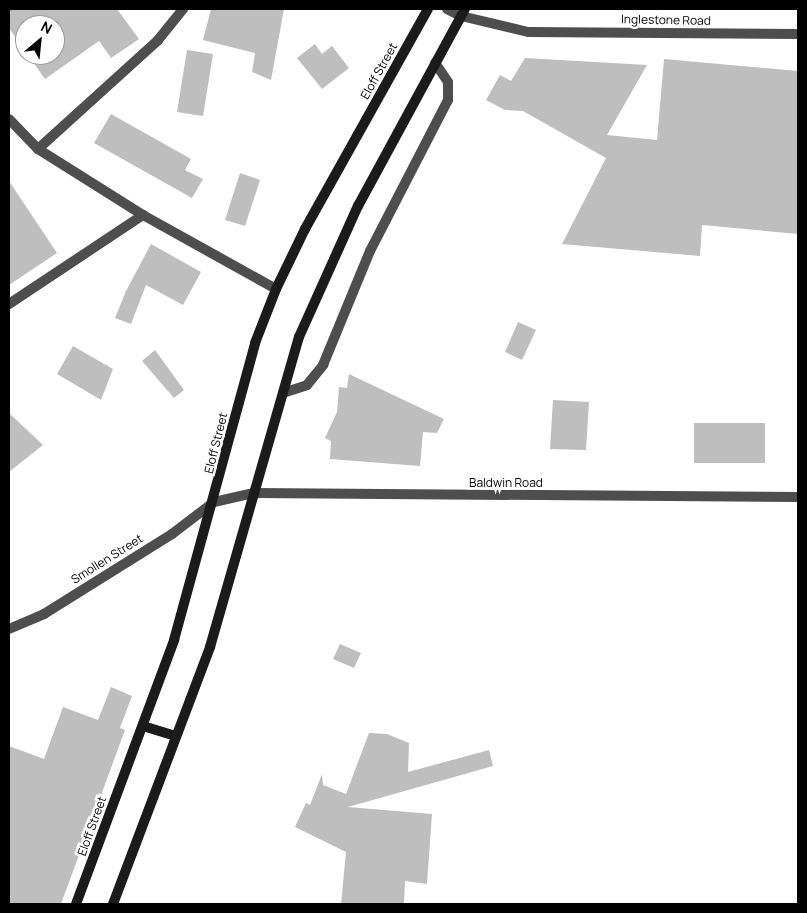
<!DOCTYPE html>
<style>
body{margin:0}
#map{position:relative;width:807px;height:913px;overflow:hidden;background:#fff;font-family:Manrope,sans-serif}
div>[style]{position:absolute}
.building>*{inset:0;background:#bebebe}
.lane>*{height:10px;margin:-5px;padding:0 5px;transform-origin:5px;border-radius:5px;background:#4e4e4e}
.street>*{height:10px;margin:-5px;padding:0 5px;transform-origin:5px;border-radius:5px;background:#4e4e4e}
.secondary>*{height:10px;margin:-5px;padding:0 5px;transform-origin:5px;border-radius:5px;background:#1b1b1b}
span{translate:-50% -50%;white-space:nowrap;text-align:center;line-height:1.15;-webkit-text-stroke:5px #fff;paint-order:stroke}
.street-label{font-size:12px;color:#000}
.frame{position:absolute;inset:0;border:10px solid #000;pointer-events:none}
.north{position:absolute;left:15px;top:15px;width:50px;height:50px;box-sizing:border-box;background:#fff;border:1px solid #999;border-radius:50%;rotate:28deg;font-size:14px;font-weight:700;line-height:20px;text-align:center;color:#000}
.north::after{content:'';display:block;margin:auto;width:18px;height:22px;background:#000;clip-path:polygon(50% 0,100% 100%,50% 72%,0 100%)}
</style>
<div id="map">
<div class="building">
<i style="clip-path:polygon(9px 9px,117px 9px,139px 39px,111px 58px,99px 41px,45px 79px,28px 55px,55px 55px,55px 25px,25px 25px,25px 51px,9px 28px)"></i>
<i style="clip-path:polygon(211px 9px,284px 9px,271px 80px,252px 72px,255px 53px,203px 40px)"></i>
<i style="clip-path:polygon(315px 44px,322px 54px,332px 46px,349px 68px,322px 89px,297px 58px)"></i>
<i style="clip-path:polygon(187px 50px,213px 54px,203px 116px,177px 112px)"></i>
<i style="clip-path:polygon(525px 58px,647px 65px,607px 135px,657px 140px,664px 59px,798px 71px,798px 234px,702px 225px,700px 256px,562px 244px,606px 158px,523px 111px,505px 110px,486px 100px,500px 75px,511px 81px)"></i>
<i style="clip-path:polygon(111px 114px,191px 159px,185px 170px,203px 179px,192px 198px,94px 143px)"></i>
<i style="clip-path:polygon(240px 173px,260px 180px,245px 226px,225px 220px)"></i>
<i style="clip-path:polygon(9px 181px,57px 253px,9px 285px)"></i>
<i style="clip-path:polygon(151px 244px,201px 272px,183px 305px,146px 285px,131px 324px,115px 318px,126px 291px)"></i>
<i style="clip-path:polygon(518px 322px,536px 330px,522px 360px,505px 352px)"></i>
<i style="clip-path:polygon(73px 346px,113px 369px,101px 400px,57px 374px)"></i>
<i style="clip-path:polygon(155px 350px,184px 390px,174px 398px,142px 361px)"></i>
<i style="clip-path:polygon(349px 374px,444px 419px,437px 433px,423px 432px,420px 466px,330px 459px,331px 441px,325px 438px,337px 412px,339px 387px,347px 388px)"></i>
<i style="clip-path:polygon(553px 400px,589px 402px,586px 450px,550px 449px)"></i>
<i style="clip-path:polygon(9px 413px,43px 445px,9px 472px)"></i>
<i style="clip-path:polygon(694px 423px,765px 423px,765px 463px,694px 463px)"></i>
<i style="clip-path:polygon(340px 644px,361px 653px,354px 668px,333px 659px)"></i>
<i style="clip-path:polygon(111px 687px,132px 696px,120px 728px,125px 730px,61px 904px,9px 904px,9px 746px,44px 759px,63px 707px,98px 720px)"></i>
<i style="clip-path:polygon(369px 733px,387px 734px,409px 743px,408px 772px,489px 750px,493px 766px,348px 807px,432px 814px,427px 884px,405px 881px,404px 904px,341px 904px,346px 852px,295px 827px,306px 803px,310px 805px,322px 774px,323px 785px,346px 794px)"></i>
</div>
<div class="lane">
<i style="left:9px;top:119px;width:42px;rotate:46deg"></i>
<i style="left:38px;top:149px;width:124px;rotate:32.2deg"></i>
<i style="left:143px;top:215px;width:152px;rotate:29.1deg"></i>
<i style="left:38px;top:149px;width:162px;rotate:-42.2deg"></i>
<i style="left:158px;top:40px;width:40px;rotate:-51deg"></i>
<i style="left:9px;top:304px;width:161px;rotate:-33.6deg"></i>
<i style="left:283px;top:393px;width:25px;rotate:-18deg"></i>
<i style="left:307px;top:385px;width:26px;rotate:-51deg"></i>
<i style="left:323px;top:365px;width:123px;rotate:-67.6deg"></i>
<i style="left:370px;top:251px;width:170px;rotate:-62.7deg"></i>
<i style="left:448px;top:100px;width:18px;rotate:-90deg"></i>
<i style="left:448px;top:82px;width:23px;rotate:-124deg"></i>
<i style="left:9px;top:629px;width:38px;rotate:-23deg"></i>
<i style="left:44px;top:614px;width:151px;rotate:-32deg"></i>
<i style="left:172px;top:534px;width:53px;rotate:-37.3deg"></i>
</div>
<div class="street">
<i style="left:447px;top:9px;width:16px;rotate:27deg"></i>
<i style="left:461px;top:16px;width:69px;rotate:13.4deg"></i>
<i style="left:528px;top:32px;width:270px;rotate:0.4deg"></i>
<i style="left:214px;top:502px;width:41px;rotate:-12.7deg"></i>
<i style="left:254px;top:493px;width:544px;rotate:0.42deg"></i>
</div>
<div class="secondary">
<i style="left:143px;top:726px;width:34px;rotate:17deg"></i>
<i style="left:76px;top:904px;width:282px;rotate:-69.6deg"></i>
<i style="left:174px;top:640px;width:308px;rotate:-74.7deg"></i>
<i style="left:255px;top:343px;width:58px;rotate:-68.7deg"></i>
<i style="left:276px;top:289px;width:67px;rotate:-64.2deg"></i>
<i style="left:305px;top:229px;width:252px;rotate:-60.8deg"></i>
<i style="left:113px;top:904px;width:275px;rotate:-69.3deg"></i>
<i style="left:210px;top:647px;width:323px;rotate:-74deg"></i>
<i style="left:299px;top:337px;width:144px;rotate:-65.8deg"></i>
<i style="left:358px;top:206px;width:224px;rotate:-61.5deg"></i>
</div>
<div class="street-label">
<span style="left:666px;top:20px;rotate:1deg">Inglestone Road</span>
<span style="left:379px;top:71px;rotate:-61deg">Eloff Street</span>
<span style="left:216px;top:443px;rotate:-76deg">Eloff Street</span>
<span style="left:506px;top:483px">Baldwin Road</span>
<span style="left:107px;top:559px;rotate:-32deg">Smollen Street</span>
<span style="left:92px;top:826px;rotate:-70deg">Eloff Street</span>
</div>
<div class="frame"></div>
<div class="north">N</div>
</div>
